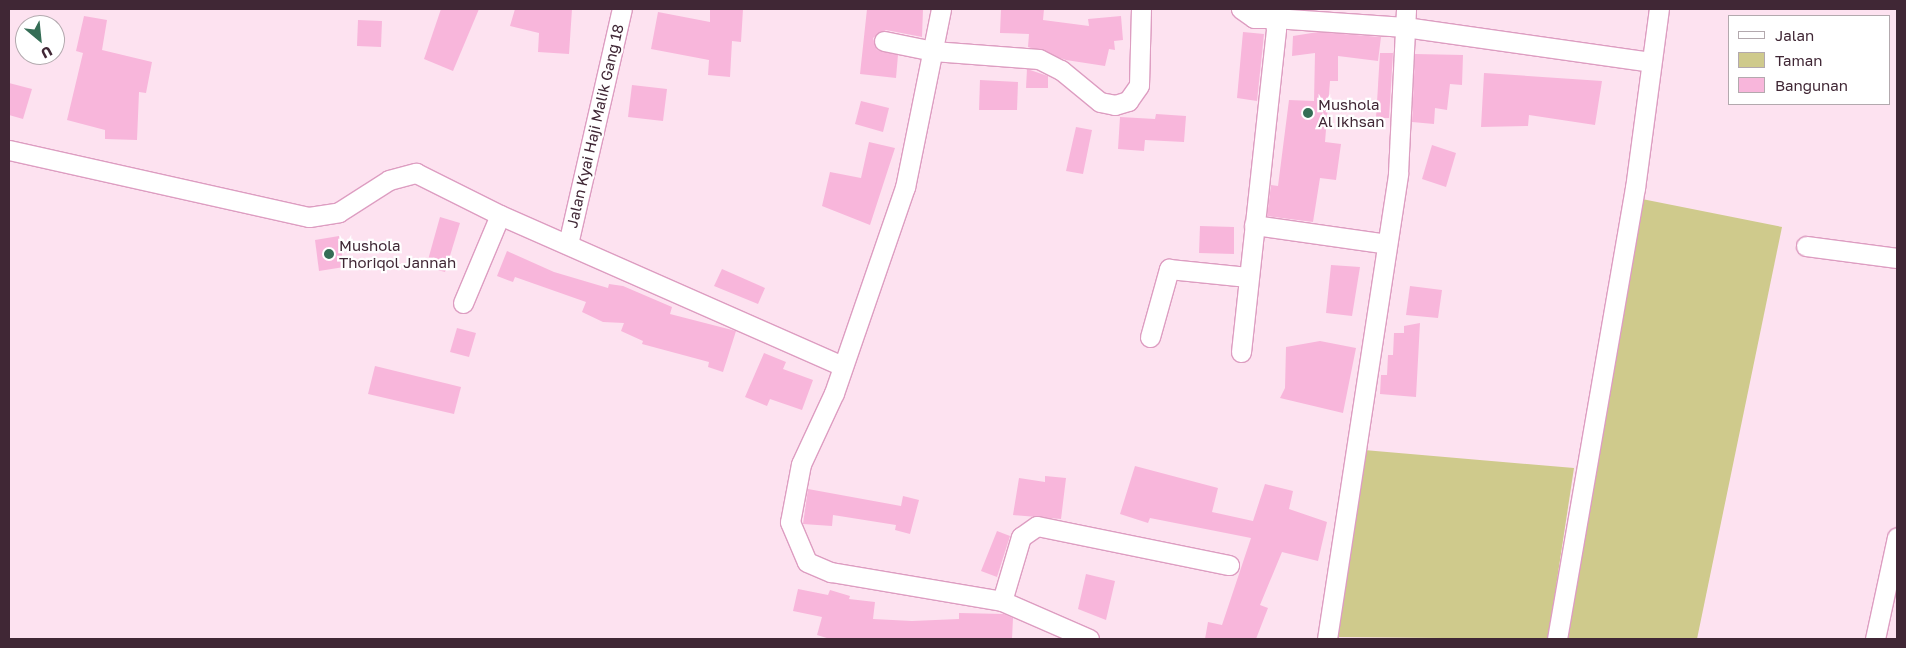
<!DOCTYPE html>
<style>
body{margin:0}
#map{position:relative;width:1906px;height:648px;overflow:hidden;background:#fde2f0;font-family:"Golos Text",sans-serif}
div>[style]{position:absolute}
.green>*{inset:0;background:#cfca8c}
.building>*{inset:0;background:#f8b6db}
.roads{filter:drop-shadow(1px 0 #dd9dc1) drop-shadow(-1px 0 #dd9dc1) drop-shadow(0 1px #dd9dc1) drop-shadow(0 -1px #dd9dc1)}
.street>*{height:19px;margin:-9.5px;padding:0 9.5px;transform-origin:9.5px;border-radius:9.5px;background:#fff}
.dots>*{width:14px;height:14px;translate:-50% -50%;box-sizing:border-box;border:2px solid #fff;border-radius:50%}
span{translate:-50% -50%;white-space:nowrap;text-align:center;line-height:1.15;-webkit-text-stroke:4.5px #fff;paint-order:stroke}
.poi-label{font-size:15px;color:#402735}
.left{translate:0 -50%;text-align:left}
.street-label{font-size:15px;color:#402735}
.frame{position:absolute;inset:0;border:10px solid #402735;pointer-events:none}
.legend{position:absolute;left:1728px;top:15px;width:162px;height:90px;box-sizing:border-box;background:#fff;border:1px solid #b3a9ae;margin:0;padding:6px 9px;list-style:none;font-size:15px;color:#402735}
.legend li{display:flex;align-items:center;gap:10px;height:25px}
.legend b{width:25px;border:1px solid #b3a9ae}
.north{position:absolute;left:15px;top:15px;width:50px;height:50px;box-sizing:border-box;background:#fff;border:1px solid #b3a9ae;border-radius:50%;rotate:152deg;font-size:14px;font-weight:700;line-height:20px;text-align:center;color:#402735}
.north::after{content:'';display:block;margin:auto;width:18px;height:22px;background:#356e56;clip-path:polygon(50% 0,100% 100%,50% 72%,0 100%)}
</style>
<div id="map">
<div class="green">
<i style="clip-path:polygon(1642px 199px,1782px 227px,1697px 639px,1565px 639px)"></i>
<i style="clip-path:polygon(1364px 450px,1574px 468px,1548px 639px,1333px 637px)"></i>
</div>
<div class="building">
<i style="clip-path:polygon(441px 9px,479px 9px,453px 71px,424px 59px)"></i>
<i style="clip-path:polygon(515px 9px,572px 9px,569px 54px,538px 52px,539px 33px,510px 26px)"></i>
<i style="clip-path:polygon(710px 9px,743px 9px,741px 42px,732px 41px,730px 77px,708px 75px,709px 60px,651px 49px,658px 12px,710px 22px)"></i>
<i style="clip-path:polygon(867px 9px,923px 9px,922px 37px,886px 30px,873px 38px,877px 50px,898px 55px,896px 78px,860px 74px)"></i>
<i style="clip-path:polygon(1001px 9px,1044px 9px,1043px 20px,1089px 26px,1088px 19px,1121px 16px,1123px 40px,1114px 41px,1115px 50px,1109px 49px,1105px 66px,1066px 60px,1028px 47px,1029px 34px,1000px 33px)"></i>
<i style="clip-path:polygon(84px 16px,107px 20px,102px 50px,152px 62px,146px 93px,139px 92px,137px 140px,105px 139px,105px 130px,67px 120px,83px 53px,76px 51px)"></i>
<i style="clip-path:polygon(358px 20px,382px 21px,381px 47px,357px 46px)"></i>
<i style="clip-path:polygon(1243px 32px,1264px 34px,1257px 101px,1237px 98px)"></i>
<i style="clip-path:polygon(1318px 32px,1381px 37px,1378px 61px,1338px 56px,1338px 81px,1330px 81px,1325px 142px,1341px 144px,1336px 180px,1320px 178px,1313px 222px,1267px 216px,1271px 185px,1278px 186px,1289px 100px,1314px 101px,1315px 53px,1292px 56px,1293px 36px)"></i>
<i style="clip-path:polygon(1380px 53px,1393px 53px,1389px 118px,1376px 118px)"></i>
<i style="clip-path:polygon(1415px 54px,1463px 55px,1462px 85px,1450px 84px,1447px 110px,1435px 108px,1434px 124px,1412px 122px)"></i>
<i style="clip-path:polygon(1027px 69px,1048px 76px,1048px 88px,1026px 88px)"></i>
<i style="clip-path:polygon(1484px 73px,1602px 81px,1595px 125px,1529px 115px,1528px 126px,1481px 127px)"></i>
<i style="clip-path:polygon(980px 80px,1018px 82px,1017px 110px,979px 110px)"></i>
<i style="clip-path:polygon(9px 83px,32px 89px,23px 119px,9px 115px)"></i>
<i style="clip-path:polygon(632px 85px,667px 89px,663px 121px,628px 117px)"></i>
<i style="clip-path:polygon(861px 101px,889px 108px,883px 132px,855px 124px)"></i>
<i style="clip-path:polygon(1156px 114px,1186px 116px,1184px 142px,1145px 140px,1144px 151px,1118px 149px,1120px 117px,1155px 119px)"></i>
<i style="clip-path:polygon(1076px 127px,1092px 130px,1083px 174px,1066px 171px)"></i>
<i style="clip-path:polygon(869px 142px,895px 148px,870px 225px,822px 206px,830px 172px,861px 178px)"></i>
<i style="clip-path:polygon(1432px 145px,1456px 153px,1446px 187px,1422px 179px)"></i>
<i style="clip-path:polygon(440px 217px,460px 223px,445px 272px,426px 267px)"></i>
<i style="clip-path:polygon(1200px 226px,1234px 227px,1234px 254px,1199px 253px)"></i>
<i style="clip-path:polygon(339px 236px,344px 267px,319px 271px,315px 240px)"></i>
<i style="clip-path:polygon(507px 251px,554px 272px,608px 288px,609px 284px,623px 286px,672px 307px,670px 314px,736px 331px,723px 372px,708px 367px,709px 362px,642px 344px,643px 341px,621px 331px,624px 323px,603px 322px,582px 312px,586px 302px,515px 277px,513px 282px,497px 276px)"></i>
<i style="clip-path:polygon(1331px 265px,1360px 267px,1352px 316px,1326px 313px)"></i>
<i style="clip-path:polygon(722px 269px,765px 288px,758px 304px,714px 286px)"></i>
<i style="clip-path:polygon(1410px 286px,1442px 290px,1438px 318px,1406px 315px)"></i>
<i style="clip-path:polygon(1420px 323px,1416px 397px,1380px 394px,1381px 375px,1387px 375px,1388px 355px,1393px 355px,1394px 333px,1404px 333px,1404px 326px)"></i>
<i style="clip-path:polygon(457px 328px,476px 333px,469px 357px,450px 352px)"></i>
<i style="clip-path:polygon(1320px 341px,1356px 348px,1343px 413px,1280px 398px,1285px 388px,1286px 347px)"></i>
<i style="clip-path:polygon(764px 353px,786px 362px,783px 369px,813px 380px,802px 410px,770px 399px,767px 406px,745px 397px)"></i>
<i style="clip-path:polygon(375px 366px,461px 387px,454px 414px,368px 394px)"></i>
<i style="clip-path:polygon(1135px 466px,1218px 488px,1212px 512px,1253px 521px,1265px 484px,1293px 491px,1289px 509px,1327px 522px,1318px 561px,1282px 552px,1260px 605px,1268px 608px,1256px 639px,1205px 639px,1208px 622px,1222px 625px,1251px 538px,1150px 518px,1148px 523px,1120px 514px)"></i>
<i style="clip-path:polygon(1045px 476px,1066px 478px,1061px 519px,1013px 515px,1019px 478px,1045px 482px)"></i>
<i style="clip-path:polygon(808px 489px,901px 506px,903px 496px,919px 500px,910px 534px,895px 530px,896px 525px,833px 515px,832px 526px,803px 524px)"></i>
<i style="clip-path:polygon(997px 531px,1010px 536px,997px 577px,981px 571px)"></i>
<i style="clip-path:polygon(1086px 574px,1115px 581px,1106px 620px,1078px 609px)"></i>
<i style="clip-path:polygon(798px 589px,828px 595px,830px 590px,850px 596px,849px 599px,875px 602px,873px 619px,912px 621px,959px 619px,959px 613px,1004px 614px,1013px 618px,1012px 639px,830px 639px,817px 635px,822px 617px,793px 611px)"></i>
</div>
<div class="roads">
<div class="street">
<i style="left:941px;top:9px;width:182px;rotate:101.4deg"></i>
<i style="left:905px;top:187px;width:218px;rotate:109deg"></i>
<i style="left:834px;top:393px;width:78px;rotate:114.9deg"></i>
<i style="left:801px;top:464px;width:59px;rotate:100.7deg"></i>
<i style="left:790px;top:522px;width:43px;rotate:67deg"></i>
<i style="left:807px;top:562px;width:26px;rotate:23deg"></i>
<i style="left:831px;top:572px;width:173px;rotate:9.6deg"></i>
<i style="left:1002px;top:601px;width:95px;rotate:23.6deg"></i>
<i style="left:1274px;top:18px;width:131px;rotate:3.9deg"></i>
<i style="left:1405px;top:27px;width:248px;rotate:8.1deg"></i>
<i style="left:884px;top:41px;width:50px;rotate:11.5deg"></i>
<i style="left:933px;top:51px;width:106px;rotate:4.3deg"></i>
<i style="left:1039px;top:59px;width:25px;rotate:27deg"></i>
<i style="left:1061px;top:70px;width:50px;rotate:39.4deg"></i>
<i style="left:1100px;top:102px;width:15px;rotate:11deg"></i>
<i style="left:1115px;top:105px;width:14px;rotate:-17deg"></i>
<i style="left:1128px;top:101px;width:19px;rotate:-55deg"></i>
<i style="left:1139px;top:85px;width:76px;rotate:-88.5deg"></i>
<i style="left:9px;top:150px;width:307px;rotate:12.6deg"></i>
<i style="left:309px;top:217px;width:30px;rotate:-9deg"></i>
<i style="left:339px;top:212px;width:59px;rotate:-32.6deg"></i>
<i style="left:389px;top:180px;width:28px;rotate:-15deg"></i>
<i style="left:416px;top:173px;width:94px;rotate:26.6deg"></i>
<i style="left:1254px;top:225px;width:134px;rotate:8.1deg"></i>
<i style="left:568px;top:244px;width:241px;rotate:-77.1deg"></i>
<i style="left:1806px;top:246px;width:92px;rotate:7.5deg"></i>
<i style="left:463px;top:303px;width:95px;rotate:-67.2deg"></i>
<i style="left:500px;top:215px;width:374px;rotate:23.8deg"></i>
<i style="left:1150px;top:337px;width:71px;rotate:-74.4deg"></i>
<i style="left:1169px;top:269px;width:79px;rotate:5.8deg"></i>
<i style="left:1241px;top:352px;width:325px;rotate:-83.8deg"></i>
<i style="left:1276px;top:29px;width:11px;rotate:-100deg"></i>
<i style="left:1274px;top:18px;width:20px;rotate:180deg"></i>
<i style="left:1254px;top:18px;width:16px;rotate:-145deg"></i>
<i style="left:1002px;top:601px;width:67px;rotate:-73.5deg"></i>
<i style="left:1021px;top:537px;width:19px;rotate:-35deg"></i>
<i style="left:1037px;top:526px;width:196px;rotate:11.5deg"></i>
<i style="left:1327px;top:639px;width:471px;rotate:-81.3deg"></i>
<i style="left:1398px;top:173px;width:164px;rotate:-87.2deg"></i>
<i style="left:1557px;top:639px;width:458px;rotate:-80.2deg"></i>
<i style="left:1635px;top:188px;width:181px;rotate:-82.4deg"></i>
<i style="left:1875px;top:639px;width:104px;rotate:-77.8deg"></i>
</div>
</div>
<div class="dots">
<i style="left:1308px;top:113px;background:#356e56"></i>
<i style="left:329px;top:254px;background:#356e56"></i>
</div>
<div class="poi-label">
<span class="left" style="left:1318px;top:113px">Mushola<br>Al Ikhsan</span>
<span class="left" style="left:339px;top:254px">Mushola<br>Thoriqol Jannah</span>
</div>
<div class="street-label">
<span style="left:595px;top:126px;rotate:-77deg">Jalan Kyai Haji Malik Gang 18</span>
</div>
<div class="frame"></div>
<ul class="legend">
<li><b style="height:6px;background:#fff"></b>Jalan</li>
<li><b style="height:14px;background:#cfca8c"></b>Taman</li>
<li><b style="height:14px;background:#f8b6db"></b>Bangunan</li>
</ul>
<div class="north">U</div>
</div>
